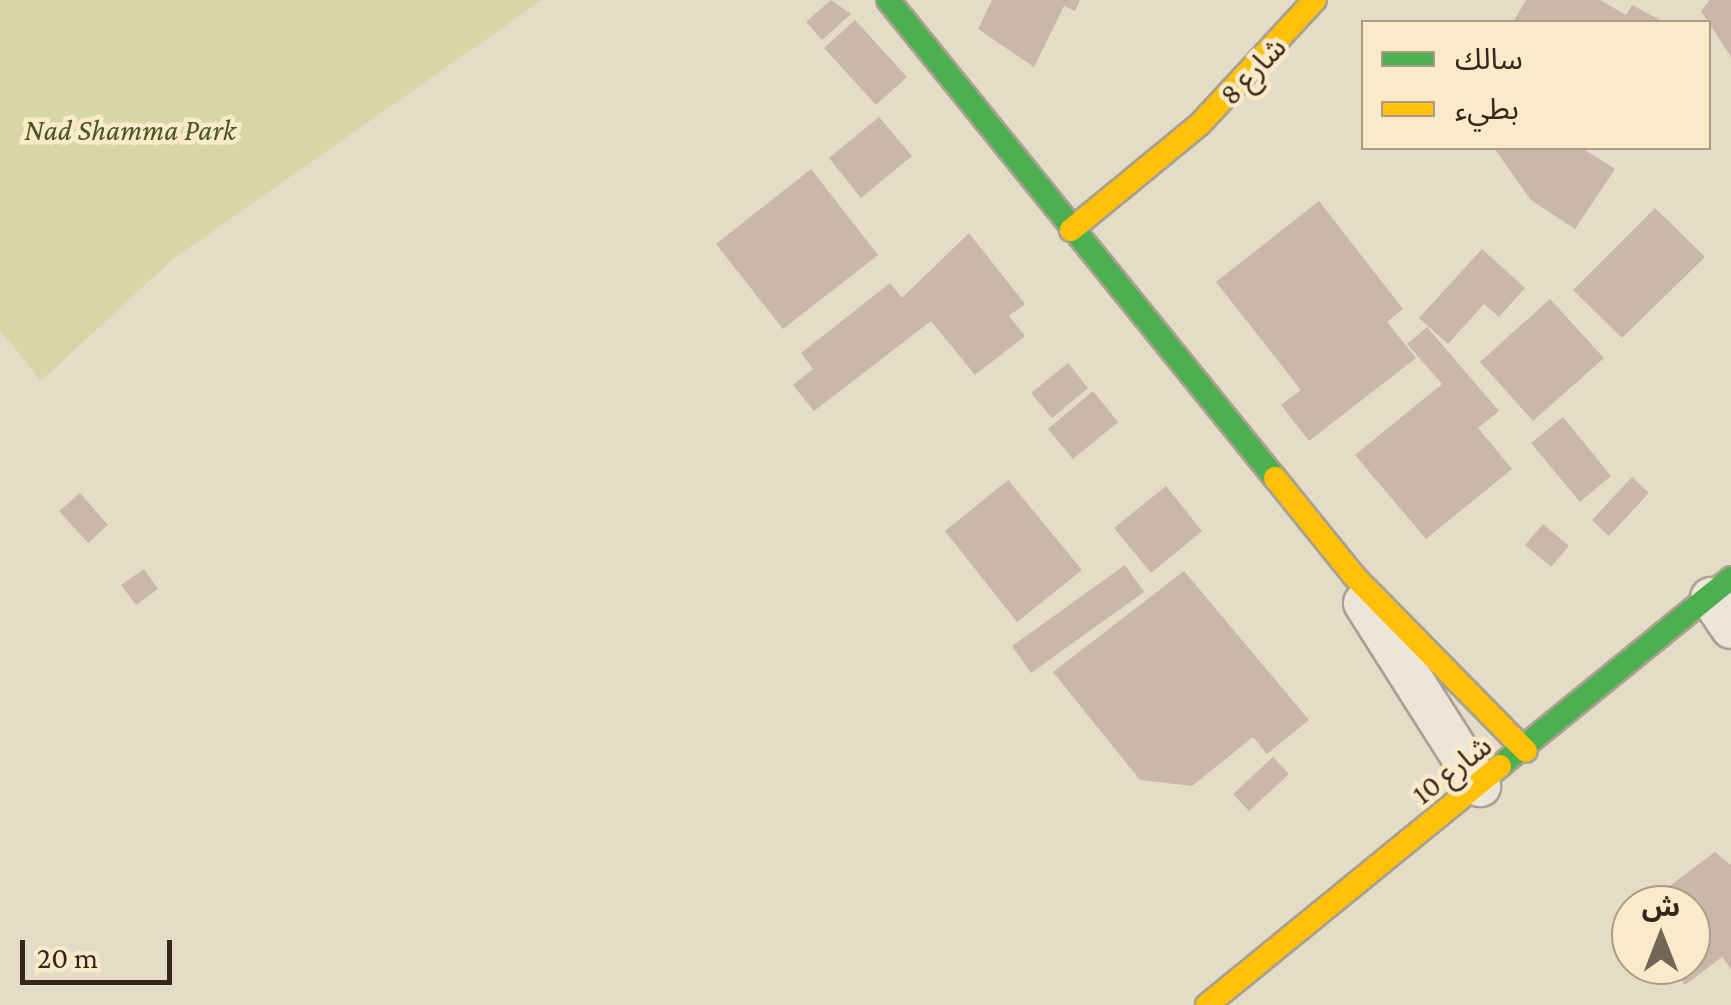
<!DOCTYPE html>
<meta charset="utf-8">
<style>
body{margin:0}
#map{position:relative;width:1731px;height:1005px;overflow:hidden;background:#e5dcc7;font-family:"Crimson Pro","Noto Sans Arabic",serif}
div>[style]{position:absolute}
.green>*{inset:0;background:#d6d6a7}
.building>*{inset:0;background:#c9b8a7}
.roads{filter:drop-shadow(2px 0 #a9a091) drop-shadow(-2px 0 #a9a091) drop-shadow(0 2px #a9a091) drop-shadow(0 -2px #a9a091)}
.street>*{height:40px;margin:-20px;padding:0 20px;transform-origin:20px;border-radius:20px;background:#ece5d9}
.fast>*{height:22px;margin:-11px;padding:0 11px;transform-origin:11px;border-radius:11px;background:#4caf50}
.slow>*{height:22px;margin:-11px;padding:0 11px;transform-origin:11px;border-radius:11px;background:#ffc107}
span{translate:-50% -50%;white-space:nowrap;text-align:center;line-height:1.15;-webkit-text-stroke:9px #f9eaca;paint-order:stroke}
.street-label{font-size:30px;color:#372719}
.park-label{font-size:30px;color:#49561e;font-style:italic}
.legend{position:absolute;left:1361px;top:20px;width:350px;height:130px;box-sizing:border-box;background:#f9eaca;border:2px solid #ab9c83;margin:0;padding:12px 18px;list-style:none;font-size:30px;color:#372719}
.legend li{display:flex;align-items:center;gap:20px;height:50px}
.legend b{width:50px;border:2px solid #ab9c83}
.north{position:absolute;left:1611px;top:885px;width:100px;height:100px;box-sizing:border-box;background:#f9eaca;border:2px solid #ab9c83;border-radius:50%;rotate:0deg;font-size:28px;font-weight:700;line-height:40px;text-align:center;color:#372719}
.north::after{content:'';display:block;margin:auto;width:35px;height:45px;background:#746656;clip-path:polygon(50% 0,100% 100%,50% 72%,0 100%)}
.scale{position:absolute;left:20px;top:940px;width:152px;height:45px;box-sizing:border-box;border:5px solid #372719;border-top:0;padding-left:12px;font-size:30px;line-height:35px;white-space:nowrap;color:#372719;-webkit-text-stroke:8px #f9eaca;paint-order:stroke}
</style>
<div id="map">
<div class="green">
<i style="clip-path:polygon(0 0,542px 0,173px 259px,41px 381px,0 330px)"></i>
</div>
<div class="building">
<i style="clip-path:polygon(831px 0,851px 14px,822px 40px,806px 22px)"></i>
<i style="clip-path:polygon(992px 0,1080px 0,1075px 11px,1064px 6px,1034px 67px,978px 29px)"></i>
<i style="clip-path:polygon(1526px 0,1600px 0,1626px 15px,1632px 5px,1664px 22px,1513px 22px)"></i>
<i style="clip-path:polygon(1710px 0,1731px 0,1731px 57px,1701px 11px)"></i>
<i style="clip-path:polygon(855px 20px,907px 77px,876px 105px,824px 48px)"></i>
<i style="clip-path:polygon(879px 117px,912px 156px,861px 198px,829px 158px)"></i>
<i style="clip-path:polygon(1494px 148px,1582px 148px,1615px 169px,1575px 229px,1531px 200px)"></i>
<i style="clip-path:polygon(811px 169px,878px 255px,783px 329px,716px 244px)"></i>
<i style="clip-path:polygon(1319px 201px,1403px 309px,1387px 322px,1416px 358px,1309px 441px,1281px 405px,1301px 390px,1216px 282px)"></i>
<i style="clip-path:polygon(1655px 208px,1705px 257px,1622px 338px,1573px 290px)"></i>
<i style="clip-path:polygon(969px 233px,1025px 304px,1009px 316px,1025px 336px,975px 375px,931px 321px,814px 411px,793px 385px,813px 369px,801px 353px,890px 283px,902px 298px)"></i>
<i style="clip-path:polygon(1482px 249px,1525px 288px,1499px 317px,1484px 304px,1448px 344px,1419px 318px)"></i>
<i style="clip-path:polygon(1550px 299px,1604px 358px,1533px 421px,1480px 362px)"></i>
<i style="clip-path:polygon(1427px 327px,1499px 411px,1478px 428px,1512px 469px,1426px 539px,1355px 455px,1442px 384px,1407px 344px)"></i>
<i style="clip-path:polygon(1068px 363px,1088px 388px,1052px 418px,1031px 393px)"></i>
<i style="clip-path:polygon(1093px 391px,1118px 422px,1073px 459px,1048px 429px)"></i>
<i style="clip-path:polygon(1563px 417px,1611px 476px,1580px 502px,1531px 443px)"></i>
<i style="clip-path:polygon(1632px 477px,1649px 493px,1609px 536px,1592px 520px)"></i>
<i style="clip-path:polygon(1008px 480px,1082px 570px,1017px 622px,945px 531px)"></i>
<i style="clip-path:polygon(1166px 486px,1202px 531px,1151px 573px,1114px 528px)"></i>
<i style="clip-path:polygon(80px 493px,108px 525px,88px 543px,59px 511px)"></i>
<i style="clip-path:polygon(1543px 524px,1569px 546px,1551px 567px,1525px 545px)"></i>
<i style="clip-path:polygon(1125px 565px,1144px 592px,1031px 673px,1012px 646px)"></i>
<i style="clip-path:polygon(144px 569px,158px 589px,136px 605px,121px 585px)"></i>
<i style="clip-path:polygon(1184px 571px,1309px 720px,1267px 754px,1253px 737px,1192px 786px,1140px 780px,1053px 672px)"></i>
<i style="clip-path:polygon(1273px 757px,1289px 774px,1249px 811px,1233px 794px)"></i>
<i style="clip-path:polygon(1715px 852px,1731px 865px,1731px 969px,1722px 957px,1685px 985px,1669px 965px,1691px 965px,1691px 905px,1644px 905px)"></i>
</div>
<div class="roads">
<div class="street">
<i style="left:1711px;top:598px;width:36px;rotate:56deg"></i>
<i style="left:1364px;top:603px;width:217px;rotate:57.6deg"></i>
</div>
<div class="fast">
<i style="left:888px;top:0;width:615px;rotate:51.01deg"></i>
<i style="left:1500px;top:766px;width:298px;rotate:-39.1deg"></i>
</div>
<div class="slow">
<i style="left:1071px;top:230px;width:167px;rotate:-39.4deg"></i>
<i style="left:1200px;top:124px;width:169px;rotate:-47.2deg"></i>
<i style="left:1275px;top:478px;width:126px;rotate:51.1deg"></i>
<i style="left:1354px;top:576px;width:245px;rotate:45.5deg"></i>
<i style="left:1207px;top:1005px;width:378px;rotate:-39.2deg"></i>
</div>
</div>
<div class="street-label">
<span style="left:1253px;top:71px;rotate:-46deg">شارع 8</span>
<span style="left:1452px;top:770px;rotate:-38deg">شارع 10</span>
</div>
<div class="park-label">
<span style="left:130px;top:130px">Nad Shamma Park</span>
</div>
<ul class="legend">
<li><b style="height:12px;background:#4caf50"></b>سالك</li>
<li><b style="height:12px;background:#ffc107"></b>بطيء</li>
</ul>
<div class="north">ش</div>
<div class="scale">20 m</div>
</div>
